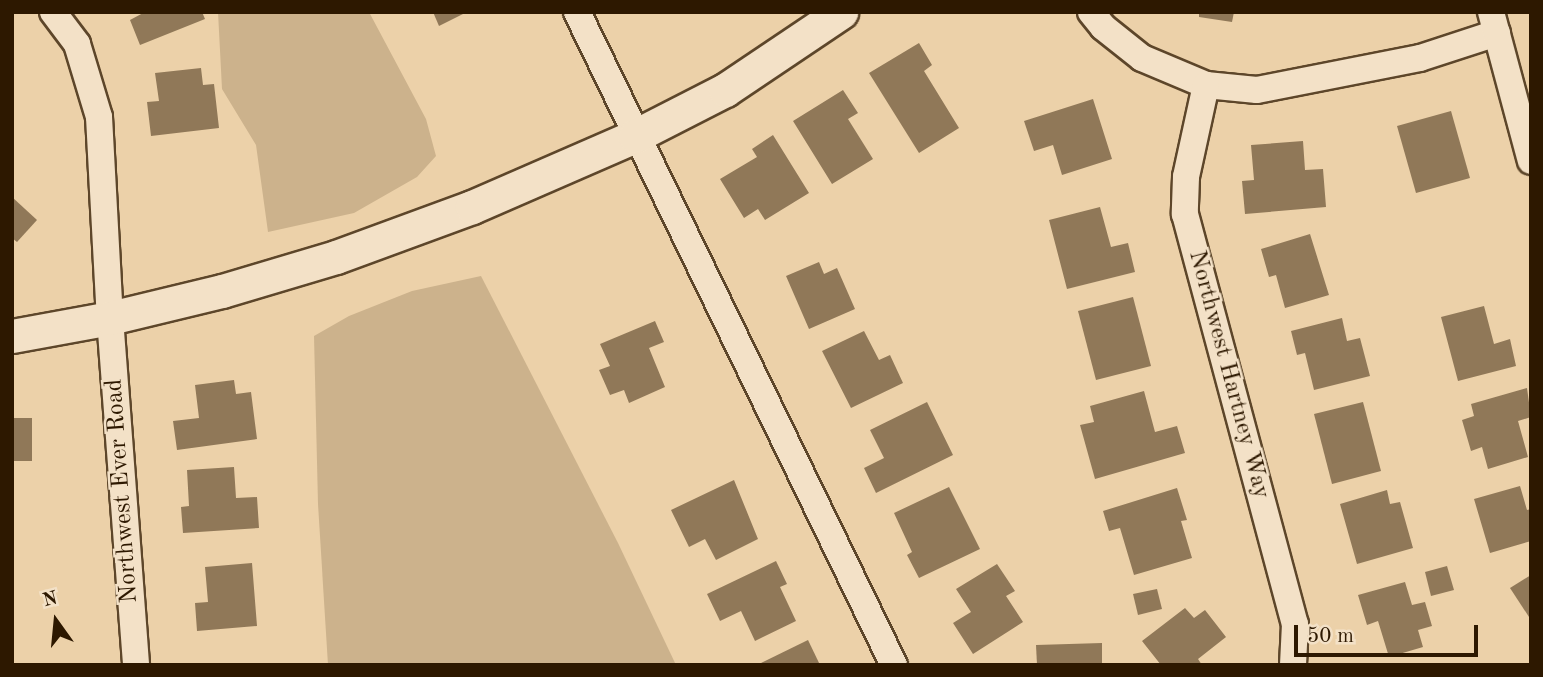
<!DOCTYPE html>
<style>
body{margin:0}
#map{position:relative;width:1543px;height:677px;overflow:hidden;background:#ecd1a9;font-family:"Old Standard TT",serif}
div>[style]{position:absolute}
.green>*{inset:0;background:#ccb28c}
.building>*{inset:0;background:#907858}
.roads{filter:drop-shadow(2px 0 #5d462a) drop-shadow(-2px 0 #5d462a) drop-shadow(0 2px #5d462a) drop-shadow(0 -2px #5d462a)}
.minor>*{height:26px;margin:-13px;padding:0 13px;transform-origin:13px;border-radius:13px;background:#f3e1c7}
.tertiary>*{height:33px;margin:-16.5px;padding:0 16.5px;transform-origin:16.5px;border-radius:16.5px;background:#f3e1c7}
span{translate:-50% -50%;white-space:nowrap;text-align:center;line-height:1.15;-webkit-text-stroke:5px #f3e1c7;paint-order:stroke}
.street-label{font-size:24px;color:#2d1800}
.frame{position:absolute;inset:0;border:14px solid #2d1800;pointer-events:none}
.north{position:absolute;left:21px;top:586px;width:70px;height:70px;-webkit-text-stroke:5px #f3e1c7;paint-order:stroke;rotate:345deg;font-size:19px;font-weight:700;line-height:28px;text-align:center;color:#2d1800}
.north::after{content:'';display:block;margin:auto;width:24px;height:32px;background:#2d1800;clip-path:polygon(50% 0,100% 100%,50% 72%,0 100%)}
.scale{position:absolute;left:1294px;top:625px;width:184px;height:32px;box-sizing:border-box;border:4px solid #2d1800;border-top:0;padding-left:9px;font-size:21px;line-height:24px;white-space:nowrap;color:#2d1800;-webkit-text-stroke:5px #f3e1c7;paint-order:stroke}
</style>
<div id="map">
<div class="green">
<i style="clip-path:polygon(218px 12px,369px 12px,426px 119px,436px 156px,417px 177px,354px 213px,268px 232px,256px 145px,222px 89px)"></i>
<i style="clip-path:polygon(481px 276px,618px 543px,676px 665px,328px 665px,318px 504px,314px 336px,349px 316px,412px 291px)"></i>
</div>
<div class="building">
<i style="clip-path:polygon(145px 12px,202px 12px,205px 19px,140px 45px,130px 20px)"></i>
<i style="clip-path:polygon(433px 12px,467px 12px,439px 26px)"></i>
<i style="clip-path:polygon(1199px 12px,1234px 12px,1232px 22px,1199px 17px)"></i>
<i style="clip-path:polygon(919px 43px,932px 65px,924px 71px,959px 128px,919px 153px,869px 73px)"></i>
<i style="clip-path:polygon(201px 68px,203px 85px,214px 84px,219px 128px,151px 136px,147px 102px,159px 101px,155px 73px)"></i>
<i style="clip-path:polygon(843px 90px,858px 113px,848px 119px,873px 159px,832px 184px,793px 121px)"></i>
<i style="clip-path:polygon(1093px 99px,1112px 159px,1062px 175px,1053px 145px,1034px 151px,1024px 121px)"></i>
<i style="clip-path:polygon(1451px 111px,1470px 178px,1416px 193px,1397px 126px)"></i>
<i style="clip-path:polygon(773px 135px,809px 193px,765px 220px,758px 209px,744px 218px,720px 179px,757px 157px,752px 149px)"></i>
<i style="clip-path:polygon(1303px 141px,1305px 170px,1323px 169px,1326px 207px,1245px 214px,1242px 181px,1254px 180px,1251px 145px)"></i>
<i style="clip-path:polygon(12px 197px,37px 220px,17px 242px,12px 238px)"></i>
<i style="clip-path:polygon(1100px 207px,1111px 247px,1128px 243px,1135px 272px,1067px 289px,1049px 220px)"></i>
<i style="clip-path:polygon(1310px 234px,1329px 295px,1285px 308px,1276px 275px,1269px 277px,1261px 249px)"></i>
<i style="clip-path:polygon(819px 262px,824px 274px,837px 268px,855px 309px,809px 329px,786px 276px)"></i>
<i style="clip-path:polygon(1133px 297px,1151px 366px,1096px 380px,1078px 311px)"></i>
<i style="clip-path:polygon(1484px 306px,1494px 344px,1510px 339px,1516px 366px,1458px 381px,1441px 317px)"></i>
<i style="clip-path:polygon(1342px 318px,1347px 341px,1360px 338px,1370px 376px,1314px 390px,1305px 353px,1297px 355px,1291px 331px)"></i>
<i style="clip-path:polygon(655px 321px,664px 342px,649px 348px,665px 387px,629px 403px,624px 390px,610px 395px,599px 370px,610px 366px,600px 344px)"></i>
<i style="clip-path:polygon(864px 331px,879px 360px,890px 355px,903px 383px,851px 408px,822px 351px)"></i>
<i style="clip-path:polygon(234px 380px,236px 394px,251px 392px,257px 439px,177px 450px,173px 421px,199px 418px,195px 385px)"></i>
<i style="clip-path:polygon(1527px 388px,1531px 417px,1518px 421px,1528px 457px,1488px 469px,1482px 447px,1471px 451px,1462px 420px,1474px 416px,1471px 404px)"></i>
<i style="clip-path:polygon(1144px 391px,1155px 432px,1177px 426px,1185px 453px,1095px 479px,1080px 425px,1094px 422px,1090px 406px)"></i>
<i style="clip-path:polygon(927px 402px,953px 455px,876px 493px,864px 468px,884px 458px,870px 430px)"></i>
<i style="clip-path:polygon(1363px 402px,1381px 471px,1332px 484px,1314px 414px)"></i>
<i style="clip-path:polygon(12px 418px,32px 418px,32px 461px,12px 461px)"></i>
<i style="clip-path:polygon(234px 467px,236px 498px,257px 497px,259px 528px,183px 533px,181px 507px,189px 506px,187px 470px)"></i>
<i style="clip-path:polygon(734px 480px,758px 539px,716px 560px,705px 539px,689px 547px,671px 510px)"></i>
<i style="clip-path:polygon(1520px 486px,1527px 510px,1531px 509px,1531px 541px,1490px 553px,1474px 499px)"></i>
<i style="clip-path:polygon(949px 487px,980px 549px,919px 578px,907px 555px,912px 552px,894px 513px)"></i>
<i style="clip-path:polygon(1177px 488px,1187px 520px,1181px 521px,1192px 558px,1134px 575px,1120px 528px,1109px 531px,1103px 511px)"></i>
<i style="clip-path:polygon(1387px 490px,1390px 504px,1400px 502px,1413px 548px,1357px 564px,1340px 504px)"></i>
<i style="clip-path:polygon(776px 561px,787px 584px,780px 587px,796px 621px,755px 641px,741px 611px,720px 621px,707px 594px)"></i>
<i style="clip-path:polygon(252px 563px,257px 626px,197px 631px,195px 603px,208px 602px,205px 567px)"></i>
<i style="clip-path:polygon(997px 564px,1015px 591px,1006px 596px,1023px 622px,973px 654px,953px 623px,971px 612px,956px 589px)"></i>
<i style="clip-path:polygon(1447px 566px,1454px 590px,1431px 596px,1425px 572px)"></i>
<i style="clip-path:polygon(1531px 575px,1531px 620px,1510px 588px)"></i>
<i style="clip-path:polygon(1405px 582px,1412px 605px,1425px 602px,1432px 626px,1418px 630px,1423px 647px,1389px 657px,1378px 621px,1367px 625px,1358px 595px)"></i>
<i style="clip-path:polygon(1157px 589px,1162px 609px,1138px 615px,1133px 594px)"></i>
<i style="clip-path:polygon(1185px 608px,1194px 618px,1205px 610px,1226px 637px,1198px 659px,1202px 665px,1161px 665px,1142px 641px)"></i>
<i style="clip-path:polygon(808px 640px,820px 665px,757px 665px)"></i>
<i style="clip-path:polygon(1102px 643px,1102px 665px,1037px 665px,1036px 645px)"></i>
</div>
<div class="roads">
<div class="minor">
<i style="left:53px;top:12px;width:40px;rotate:53deg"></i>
<i style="left:77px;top:44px;width:76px;rotate:73.2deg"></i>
<i style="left:99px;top:117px;width:201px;rotate:86.9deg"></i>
<i style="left:110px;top:318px;width:348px;rotate:85.7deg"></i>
<i style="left:577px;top:12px;width:726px;rotate:64.11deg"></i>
<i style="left:1091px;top:12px;width:19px;rotate:51deg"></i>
<i style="left:1103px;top:27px;width:50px;rotate:38.5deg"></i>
<i style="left:1142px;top:58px;width:69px;rotate:22.9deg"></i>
<i style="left:1206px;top:85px;width:51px;rotate:5.6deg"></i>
<i style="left:1257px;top:90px;width:166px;rotate:-11.1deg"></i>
<i style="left:1420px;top:58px;width:81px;rotate:-18deg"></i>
<i style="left:1491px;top:12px;width:154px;rotate:75deg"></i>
<i style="left:1206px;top:85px;width:94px;rotate:102.3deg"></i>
<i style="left:1186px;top:177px;width:37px;rotate:92deg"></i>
<i style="left:1185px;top:214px;width:424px;rotate:75deg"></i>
<i style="left:1295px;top:624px;width:41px;rotate:92.8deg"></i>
</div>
<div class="tertiary">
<i style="left:12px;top:336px;width:100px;rotate:-10.4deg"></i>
<i style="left:110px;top:318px;width:115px;rotate:-13.6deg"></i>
<i style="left:222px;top:291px;width:119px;rotate:-16.6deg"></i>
<i style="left:336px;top:257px;width:145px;rotate:-20.2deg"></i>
<i style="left:472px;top:207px;width:178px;rotate:-23.5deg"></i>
<i style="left:635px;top:136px;width:101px;rotate:-27.1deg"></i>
<i style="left:725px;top:90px;width:140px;rotate:-33.9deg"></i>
</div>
</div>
<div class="street-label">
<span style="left:1228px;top:375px;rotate:75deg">Northwest Hartney Way</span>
<span style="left:123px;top:491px;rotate:-94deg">Northwest Ever Road</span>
</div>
<div class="frame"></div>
<div class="north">N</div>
<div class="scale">50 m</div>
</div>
